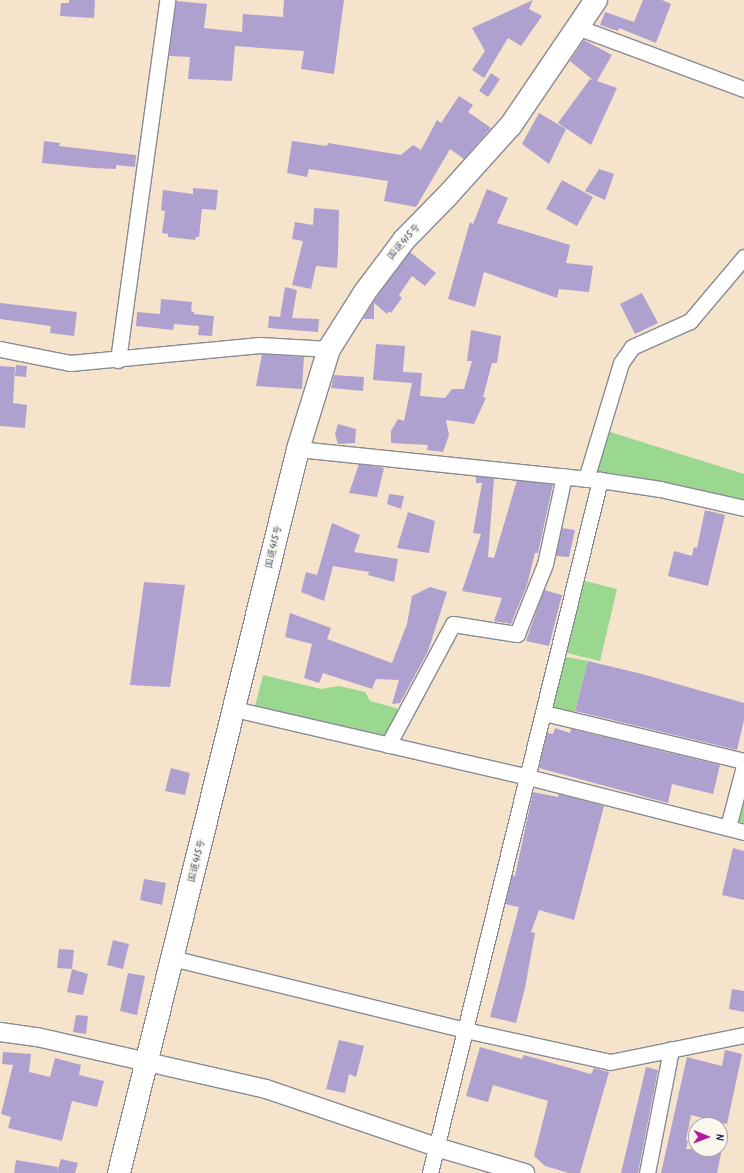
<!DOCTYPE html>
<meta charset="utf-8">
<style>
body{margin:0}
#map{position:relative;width:744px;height:1173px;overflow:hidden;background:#f5e4cb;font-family:Kalam,"Klee One",sans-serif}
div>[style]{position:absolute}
.green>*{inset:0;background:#99d88e}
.building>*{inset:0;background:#afa1cf}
.roads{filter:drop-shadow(1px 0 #888a94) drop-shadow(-1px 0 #888a94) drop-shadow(0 1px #888a94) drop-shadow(0 -1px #888a94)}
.minor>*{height:15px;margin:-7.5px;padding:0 7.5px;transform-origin:7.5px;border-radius:7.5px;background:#fff}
.tertiary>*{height:18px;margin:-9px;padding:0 9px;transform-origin:9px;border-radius:9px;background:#fff}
.trunk>*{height:22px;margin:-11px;padding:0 11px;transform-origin:11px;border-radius:11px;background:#fff}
span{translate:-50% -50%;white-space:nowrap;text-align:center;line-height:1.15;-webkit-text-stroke:4px #fbf7ec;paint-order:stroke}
.street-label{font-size:10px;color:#1b2f5e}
.north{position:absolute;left:688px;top:1117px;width:40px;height:40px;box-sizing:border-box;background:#fbf7ec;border:1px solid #a1a7b3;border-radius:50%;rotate:91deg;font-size:11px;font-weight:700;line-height:16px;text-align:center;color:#1b2f5e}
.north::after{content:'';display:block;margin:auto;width:14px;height:18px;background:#b5179e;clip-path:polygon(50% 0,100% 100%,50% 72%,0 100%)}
</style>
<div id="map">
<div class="green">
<i style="clip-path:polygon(604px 430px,744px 474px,744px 501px,675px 484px,593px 475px)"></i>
<i style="clip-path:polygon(581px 580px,617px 589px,600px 661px,563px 652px)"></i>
<i style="clip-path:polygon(561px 656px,588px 661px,574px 714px,549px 709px)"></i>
<i style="clip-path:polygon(263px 675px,321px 689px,339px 686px,365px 692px,370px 701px,396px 708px,401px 714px,387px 741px,254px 710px)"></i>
<i style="clip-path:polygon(744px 796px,744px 823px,738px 822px)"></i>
</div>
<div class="building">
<i style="clip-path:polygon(69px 0,95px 0,94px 18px,60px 16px,61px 3px,69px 3px)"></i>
<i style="clip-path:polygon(284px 0,344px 0,334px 74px,301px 69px,304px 51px,235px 46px,232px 81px,188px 79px,190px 57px,169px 56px,176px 1px,207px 4px,204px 28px,242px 32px,243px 14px,283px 17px)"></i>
<i style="clip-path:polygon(533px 0,529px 9px,542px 16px,521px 46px,508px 38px,484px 78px,472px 70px,485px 51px,472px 28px)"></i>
<i style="clip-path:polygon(643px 0,662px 0,671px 4px,656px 43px,619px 28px,618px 31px,600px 25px,605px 12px,634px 22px)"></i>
<i style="clip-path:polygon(584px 40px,612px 55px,597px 81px,617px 88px,591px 145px,558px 123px,590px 79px,593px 80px,570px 61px)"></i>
<i style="clip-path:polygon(491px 73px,500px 79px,488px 97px,479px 91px)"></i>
<i style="clip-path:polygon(459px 96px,473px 105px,468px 112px,491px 128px,464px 159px,450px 149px,416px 207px,384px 201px,388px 181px,309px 169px,307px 177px,287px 173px,292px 141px,327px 146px,328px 143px,401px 155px,413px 145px,421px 150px,437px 120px,441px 123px)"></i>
<i style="clip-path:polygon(539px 113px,566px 129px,549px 164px,522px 144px)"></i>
<i style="clip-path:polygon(44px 141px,60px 143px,59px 146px,136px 155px,135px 167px,116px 165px,116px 169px,93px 168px,42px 163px)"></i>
<i style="clip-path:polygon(599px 169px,614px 174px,605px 200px,585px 191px)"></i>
<i style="clip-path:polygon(562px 180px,593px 197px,577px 226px,546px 209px)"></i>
<i style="clip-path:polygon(193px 188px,218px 190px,216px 210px,202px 209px,199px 237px,196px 237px,195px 240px,168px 237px,168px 234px,162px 233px,165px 211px,161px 210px,163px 190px,193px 194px)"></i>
<i style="clip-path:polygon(487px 189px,508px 198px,497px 223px,570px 245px,566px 263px,593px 266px,589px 292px,559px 289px,557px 298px,484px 272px,475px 307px,448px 299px,470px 222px,473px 224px)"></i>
<i style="clip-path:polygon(314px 208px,339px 210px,338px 252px,337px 268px,316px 266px,311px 289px,292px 285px,303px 241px,292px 239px,295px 222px,313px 225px)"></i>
<i style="clip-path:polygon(410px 252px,436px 273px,425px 286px,412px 276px,399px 295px,402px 298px,391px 313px,389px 311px,387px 314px,374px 303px,374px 319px,363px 319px,375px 299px)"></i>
<i style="clip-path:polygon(285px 287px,297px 290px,292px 318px,319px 319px,318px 332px,268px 328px,269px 316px,280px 317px)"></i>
<i style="clip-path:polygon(642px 293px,658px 323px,635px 334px,620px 304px)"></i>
<i style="clip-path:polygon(161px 299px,192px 302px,191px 311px,194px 312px,194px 314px,214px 316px,212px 336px,198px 335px,199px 326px,174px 324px,173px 330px,136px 326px,137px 312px,160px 314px)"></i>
<i style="clip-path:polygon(0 303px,77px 312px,74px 336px,50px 333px,51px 326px,0 319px)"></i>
<i style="clip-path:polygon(471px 330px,501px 336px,497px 363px,492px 363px,483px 397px,486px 398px,474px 424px,446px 420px,449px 435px,443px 452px,427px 450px,428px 445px,391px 443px,391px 431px,398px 419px,404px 421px,412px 383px,373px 380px,376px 344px,405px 346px,403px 372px,422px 373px,420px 396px,445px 398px,452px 389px,464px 389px,472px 361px,467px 361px)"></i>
<i style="clip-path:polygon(262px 354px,304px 357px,302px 389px,256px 386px)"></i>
<i style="clip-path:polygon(16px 365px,27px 366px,26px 377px,15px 376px)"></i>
<i style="clip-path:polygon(0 366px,15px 367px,13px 403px,27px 405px,25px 428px,0 426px)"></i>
<i style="clip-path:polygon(334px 375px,364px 377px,363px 391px,331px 388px)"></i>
<i style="clip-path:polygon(338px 424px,356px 429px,355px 443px,338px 444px,335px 434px)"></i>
<i style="clip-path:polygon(359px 464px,384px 468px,377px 497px,349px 493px)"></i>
<i style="clip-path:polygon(476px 476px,494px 478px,488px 557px,494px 558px,517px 480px,553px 484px,538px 553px,535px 553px,527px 585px,511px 624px,494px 621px,502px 598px,462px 591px,481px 534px,473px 533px,482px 483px,476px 483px)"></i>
<i style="clip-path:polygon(389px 494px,404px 496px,401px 509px,387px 504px)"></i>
<i style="clip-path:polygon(705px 510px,725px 515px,708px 586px,668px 576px,674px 551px,692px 556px,694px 547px,697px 548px)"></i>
<i style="clip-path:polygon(408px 512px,435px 521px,429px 553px,397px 548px)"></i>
<i style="clip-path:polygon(332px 523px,360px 535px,354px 552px,398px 559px,394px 582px,368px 575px,369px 572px,333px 566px,324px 601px,301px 592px,306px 572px,317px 575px)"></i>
<i style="clip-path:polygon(562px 528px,575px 530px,569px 557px,556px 556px)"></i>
<i style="clip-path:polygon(144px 582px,185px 585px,170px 687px,130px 685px)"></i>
<i style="clip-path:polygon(430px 587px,447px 592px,428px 651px,400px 703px,392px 704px,399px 680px,376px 679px,372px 689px,323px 673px,319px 683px,304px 678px,312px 644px,285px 637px,290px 613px,331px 628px,327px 639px,392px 663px,407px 624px,412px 596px)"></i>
<i style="clip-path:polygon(544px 590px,562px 595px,549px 646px,526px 641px)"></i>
<i style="clip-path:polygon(588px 661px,642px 674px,744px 703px,744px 720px,737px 750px,575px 711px)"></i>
<i style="clip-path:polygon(555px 728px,570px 733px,571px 729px,720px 765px,713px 794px,672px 784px,668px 803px,539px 768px,547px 733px,553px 734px)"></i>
<i style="clip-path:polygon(171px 768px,190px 773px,185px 795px,165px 791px)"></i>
<i style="clip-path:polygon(533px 792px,558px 797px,559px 794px,604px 806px,574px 920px,539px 910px,531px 932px,535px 933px,525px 988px,516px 1023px,490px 1017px,519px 907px,505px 904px,512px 876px,515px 876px)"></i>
<i style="clip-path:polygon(733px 848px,744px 851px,744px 900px,722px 895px)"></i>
<i style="clip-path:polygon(144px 879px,166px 883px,162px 905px,140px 900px)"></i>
<i style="clip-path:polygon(113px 940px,129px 944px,123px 969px,107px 965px)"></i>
<i style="clip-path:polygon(59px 949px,74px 950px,72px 969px,57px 968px)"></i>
<i style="clip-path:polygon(72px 969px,88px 974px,83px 995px,67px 992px)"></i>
<i style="clip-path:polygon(128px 973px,145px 976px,137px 1015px,120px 1011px)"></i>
<i style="clip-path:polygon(732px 989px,744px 991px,744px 1012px,729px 1009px)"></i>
<i style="clip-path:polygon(76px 1015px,88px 1016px,86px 1034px,73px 1032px)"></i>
<i style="clip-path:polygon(339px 1040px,364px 1046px,356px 1077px,349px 1074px,345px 1093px,326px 1089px)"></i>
<i style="clip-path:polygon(480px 1047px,522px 1059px,524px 1055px,591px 1074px,594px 1068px,609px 1072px,580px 1173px,569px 1173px,545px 1166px,534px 1156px,548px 1101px,493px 1085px,488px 1102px,466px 1096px)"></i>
<i style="clip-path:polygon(725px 1050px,742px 1054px,727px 1124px,691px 1115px,686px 1140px,688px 1141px,686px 1149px,722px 1149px,717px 1173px,661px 1173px,687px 1057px,722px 1066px)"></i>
<i style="clip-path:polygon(3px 1052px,31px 1054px,29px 1072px,50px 1077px,55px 1058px,81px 1065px,79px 1075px,104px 1081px,97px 1107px,72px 1101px,62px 1141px,8px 1128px,11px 1117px,1px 1114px,13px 1065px,2px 1064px)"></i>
<i style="clip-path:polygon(646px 1067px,658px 1070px,638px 1173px,621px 1173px)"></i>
<i style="clip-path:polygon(61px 1159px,78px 1163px,75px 1173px,14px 1173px,16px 1160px,58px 1167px,57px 1172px)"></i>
</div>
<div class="roads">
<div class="minor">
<i style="left:577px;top:27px;width:178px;rotate:20.4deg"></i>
<i style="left:0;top:349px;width:71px;rotate:11.3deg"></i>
<i style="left:70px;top:363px;width:191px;rotate:-5.4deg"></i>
<i style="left:260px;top:345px;width:69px;rotate:3.3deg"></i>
<i style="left:118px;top:360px;width:363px;rotate:-82.2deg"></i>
<i style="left:298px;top:449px;width:304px;rotate:5.9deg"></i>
<i style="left:600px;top:480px;width:61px;rotate:8.5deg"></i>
<i style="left:660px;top:489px;width:86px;rotate:12.7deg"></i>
<i style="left:586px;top:479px;width:121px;rotate:-73.2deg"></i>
<i style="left:621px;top:363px;width:19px;rotate:-55deg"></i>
<i style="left:632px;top:347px;width:64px;rotate:-24.1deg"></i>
<i style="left:690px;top:321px;width:84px;rotate:-49.8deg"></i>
<i style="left:234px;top:709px;width:302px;rotate:13deg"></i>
<i style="left:528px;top:777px;width:223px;rotate:14.3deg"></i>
<i style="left:544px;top:713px;width:206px;rotate:13.5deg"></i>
<i style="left:388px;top:745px;width:137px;rotate:-61.8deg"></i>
<i style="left:453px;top:624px;width:65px;rotate:8.9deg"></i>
<i style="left:517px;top:634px;width:75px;rotate:-68.2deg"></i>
<i style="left:545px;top:564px;width:90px;rotate:-77.8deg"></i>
<i style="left:728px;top:827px;width:63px;rotate:-75.3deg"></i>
<i style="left:172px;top:958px;width:302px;rotate:13.8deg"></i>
<i style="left:465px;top:1030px;width:148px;rotate:12.4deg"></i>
<i style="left:610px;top:1062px;width:137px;rotate:-11.4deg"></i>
<i style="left:430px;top:1173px;width:714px;rotate:-76.22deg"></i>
<i style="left:647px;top:1173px;width:126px;rotate:-79deg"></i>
</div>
<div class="tertiary">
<i style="left:0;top:1032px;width:37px;rotate:8deg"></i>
<i style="left:37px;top:1037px;width:235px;rotate:12.8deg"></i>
<i style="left:266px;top:1089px;width:180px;rotate:18.8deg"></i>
<i style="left:436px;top:1147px;width:93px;rotate:16.3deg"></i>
</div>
<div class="trunk">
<i style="left:119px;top:1173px;width:746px;rotate:-76.11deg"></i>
<i style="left:298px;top:449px;width:105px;rotate:-72.8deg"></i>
<i style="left:329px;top:349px;width:67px;rotate:-57.7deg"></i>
<i style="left:365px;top:292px;width:65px;rotate:-53.1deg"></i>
<i style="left:404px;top:240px;width:63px;rotate:-45.6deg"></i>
<i style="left:448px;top:195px;width:94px;rotate:-48deg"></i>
<i style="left:511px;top:125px;width:151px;rotate:-55.8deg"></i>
</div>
</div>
<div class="street-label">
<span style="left:404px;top:242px;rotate:-49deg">国道415号</span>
<span style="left:274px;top:547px;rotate:-77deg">国道415号</span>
<span style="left:197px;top:861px;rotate:-76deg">国道415号</span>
</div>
<div class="north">N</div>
</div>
